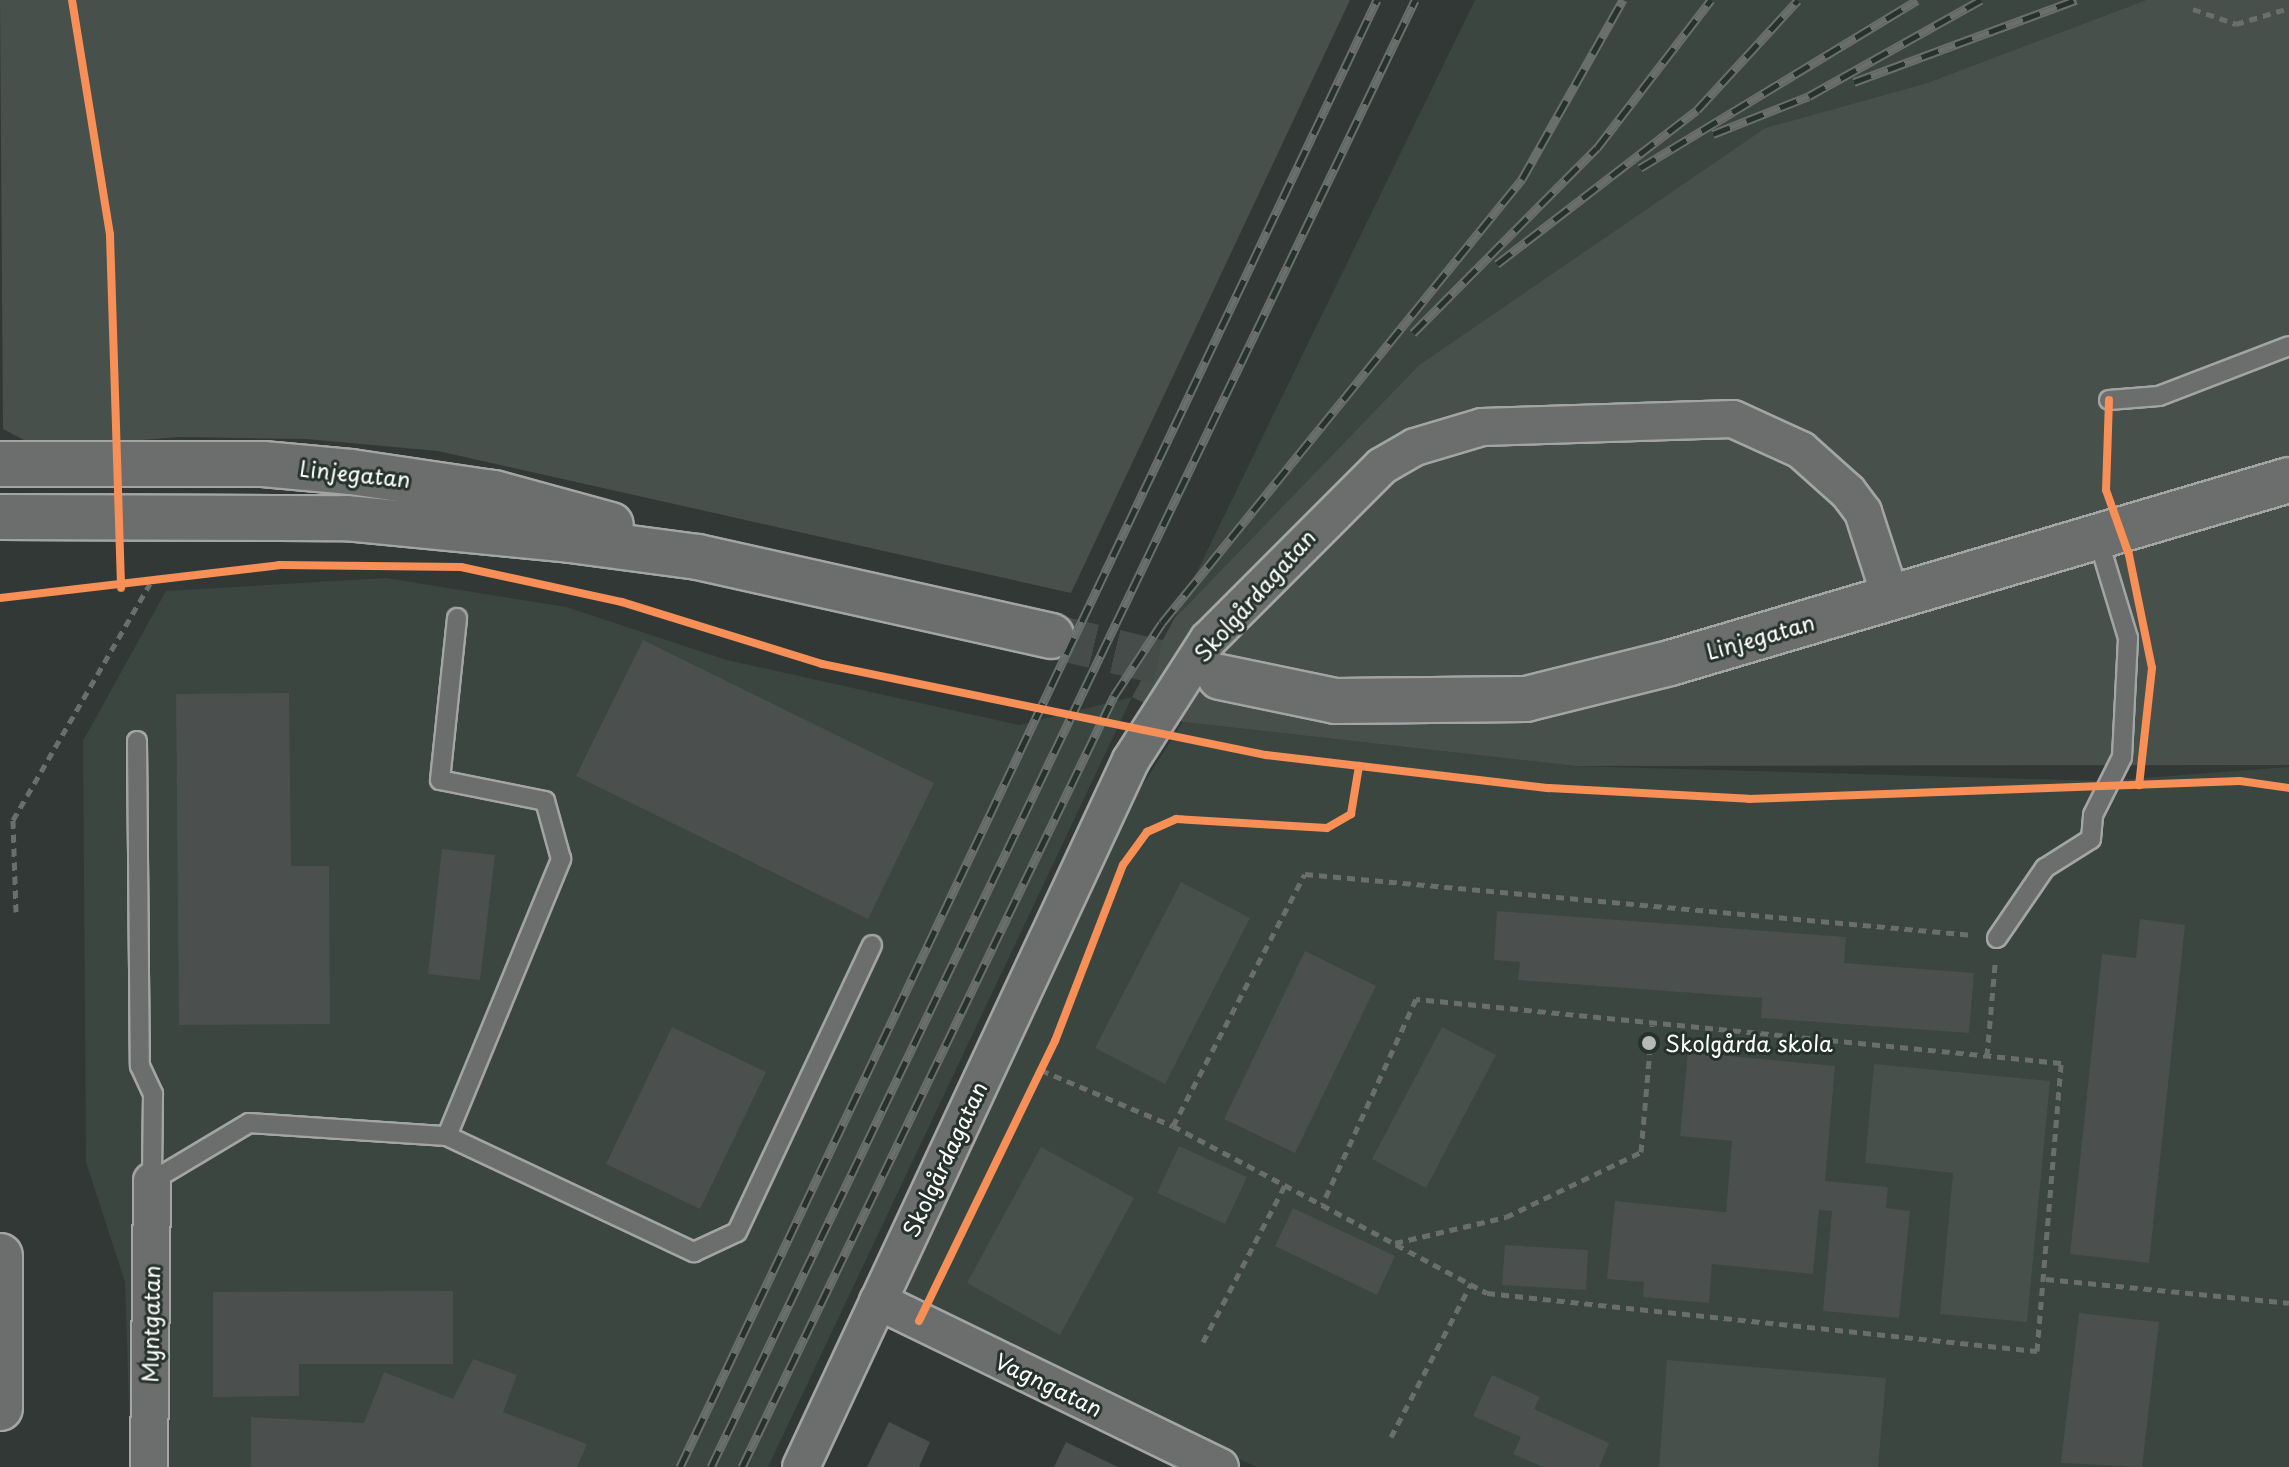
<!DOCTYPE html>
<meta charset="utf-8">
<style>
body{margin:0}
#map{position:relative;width:2289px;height:1467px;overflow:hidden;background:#323835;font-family:"Playpen Sans",sans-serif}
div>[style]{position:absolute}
.built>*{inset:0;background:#3b4640}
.green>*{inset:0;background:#47504b}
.building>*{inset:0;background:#4b4f4d}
.tertiary-tunnel>*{height:44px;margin-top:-22px;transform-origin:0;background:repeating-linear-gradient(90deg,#464c49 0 44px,transparent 0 66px)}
.path>*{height:5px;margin-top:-2.5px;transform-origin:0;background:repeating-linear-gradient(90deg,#6a6e6c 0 8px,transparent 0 14px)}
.roads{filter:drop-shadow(2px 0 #a3a5a4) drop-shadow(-2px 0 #a3a5a4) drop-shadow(0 2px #a3a5a4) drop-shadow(0 -2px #a3a5a4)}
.service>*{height:18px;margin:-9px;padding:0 9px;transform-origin:9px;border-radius:9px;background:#6b6e6d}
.minor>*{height:36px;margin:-18px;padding:0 18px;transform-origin:18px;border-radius:18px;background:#6b6e6d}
.tertiary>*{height:44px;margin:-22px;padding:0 22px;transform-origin:22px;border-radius:22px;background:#6b6e6d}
.secondary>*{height:44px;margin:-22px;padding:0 22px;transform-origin:22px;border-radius:22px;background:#6b6e6d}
.rail>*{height:9px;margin-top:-4.5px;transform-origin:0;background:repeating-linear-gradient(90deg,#26332d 0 18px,#6a6e6c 0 36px);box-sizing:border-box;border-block:2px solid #6a6e6c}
.cycleway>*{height:8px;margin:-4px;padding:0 4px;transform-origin:4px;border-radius:4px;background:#f78f57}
.dots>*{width:22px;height:22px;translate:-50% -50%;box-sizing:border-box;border:4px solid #26332d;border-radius:50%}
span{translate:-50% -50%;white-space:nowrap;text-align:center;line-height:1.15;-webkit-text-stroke:6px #26332d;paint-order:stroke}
.street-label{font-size:22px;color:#fff}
.poi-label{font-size:22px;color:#fff}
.left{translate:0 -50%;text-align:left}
</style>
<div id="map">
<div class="built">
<i style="clip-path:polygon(1475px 0,2146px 0,1927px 83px,1765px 128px,1419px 365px,1174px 619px)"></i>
<i style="clip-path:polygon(386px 578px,566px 607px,727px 660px,1019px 725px,1132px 697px,768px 1467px,131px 1467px,125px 1282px,86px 1162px,83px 741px,166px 591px)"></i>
<i style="clip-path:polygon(1183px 722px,1575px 766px,2105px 781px,2289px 767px,2289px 1467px,1257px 1467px,878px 1300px,1142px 786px)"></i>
</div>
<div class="green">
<i style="clip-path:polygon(0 0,1350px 0,1071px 593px,438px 451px,306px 439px,180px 437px,78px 445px,28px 442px,3px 429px)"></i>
<i style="clip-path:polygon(2146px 0,2289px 0,2289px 765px,1575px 766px,1183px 722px,1132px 697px,1174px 619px,1419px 365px,1765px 128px,1927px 83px)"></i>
<i style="clip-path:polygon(1181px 882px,1250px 918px,1165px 1084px,1095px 1048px)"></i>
<i style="clip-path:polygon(1442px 1027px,1496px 1055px,1426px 1188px,1372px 1159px)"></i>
<i style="clip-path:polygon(1874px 1064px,2050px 1081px,2027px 1322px,1940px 1314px,1953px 1173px,1865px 1163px)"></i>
<i style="clip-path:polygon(1179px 1146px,1247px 1177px,1225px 1224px,1157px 1193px)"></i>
<i style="clip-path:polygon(1041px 1147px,1134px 1198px,1060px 1335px,967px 1283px)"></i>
<i style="clip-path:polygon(1667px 1360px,1886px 1378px,1878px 1467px,1659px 1467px)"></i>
</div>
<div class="building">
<i style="clip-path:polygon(643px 640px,934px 783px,868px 919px,576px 776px)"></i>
<i style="clip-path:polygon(289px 693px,291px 866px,329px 866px,330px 1024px,179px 1025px,176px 694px)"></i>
<i style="clip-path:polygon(442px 849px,495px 855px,480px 980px,428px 974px)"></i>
<i style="clip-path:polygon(1497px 911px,1846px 937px,1844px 963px,1974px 973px,1969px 1033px,1761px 1018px,1762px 998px,1518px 980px,1520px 962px,1494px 960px)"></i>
<i style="clip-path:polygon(2140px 919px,2185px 925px,2149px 1263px,2070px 1254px,2102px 954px,2136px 958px)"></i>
<i style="clip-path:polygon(1305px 951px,1376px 986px,1295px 1153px,1224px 1119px)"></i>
<i style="clip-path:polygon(672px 1027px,766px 1072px,700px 1209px,606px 1164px)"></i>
<i style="clip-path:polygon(1688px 1052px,1835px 1066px,1825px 1181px,1888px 1187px,1886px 1208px,1910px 1211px,1899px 1318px,1823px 1311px,1832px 1211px,1819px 1210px,1813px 1274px,1712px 1264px,1709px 1303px,1643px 1297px,1644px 1282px,1607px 1279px,1615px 1201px,1726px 1212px,1732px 1141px,1680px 1136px)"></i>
<i style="clip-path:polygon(1293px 1208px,1395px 1256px,1377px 1295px,1275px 1246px)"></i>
<i style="clip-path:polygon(1505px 1245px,1588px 1250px,1586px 1290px,1502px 1285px)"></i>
<i style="clip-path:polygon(453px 1291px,453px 1364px,299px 1364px,299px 1396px,213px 1397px,213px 1292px)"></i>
<i style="clip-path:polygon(2079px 1313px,2159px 1322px,2142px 1467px,2061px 1463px)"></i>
<i style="clip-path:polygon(473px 1359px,517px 1375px,503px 1412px,587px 1444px,577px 1467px,251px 1467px,251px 1417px,364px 1423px,384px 1372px,453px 1399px)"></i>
<i style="clip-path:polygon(1492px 1375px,1540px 1397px,1534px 1409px,1609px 1443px,1599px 1467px,1543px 1467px,1513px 1454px,1521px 1437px,1473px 1416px)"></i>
<i style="clip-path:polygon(889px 1422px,930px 1442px,919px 1467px,867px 1467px)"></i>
<i style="clip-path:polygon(1066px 1442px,1118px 1467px,1054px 1467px)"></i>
</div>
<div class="tertiary-tunnel">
<i style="left:1051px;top:636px;width:174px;rotate:13.6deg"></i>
</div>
<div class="path">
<i style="left:2193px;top:9px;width:46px;rotate:19.2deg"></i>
<i style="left:2236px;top:24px;width:55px;rotate:-16.8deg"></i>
<i style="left:16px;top:912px;width:92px;rotate:-91.9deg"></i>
<i style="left:13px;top:820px;width:273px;rotate:-59.9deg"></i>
<i style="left:1987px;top:1056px;width:92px;rotate:-85deg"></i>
<i style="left:1041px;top:1070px;width:143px;rotate:23deg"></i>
<i style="left:1173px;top:1126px;width:169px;rotate:27.9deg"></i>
<i style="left:1322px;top:1205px;width:187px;rotate:28.1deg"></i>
<i style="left:1487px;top:1293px;width:553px;rotate:6.02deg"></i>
<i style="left:2037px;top:1351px;width:289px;rotate:-85.2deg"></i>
<i style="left:2061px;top:1063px;width:648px;rotate:-174.33deg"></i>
<i style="left:1416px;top:999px;width:226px;rotate:114.5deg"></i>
<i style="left:1173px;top:1126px;width:284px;rotate:-62.4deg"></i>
<i style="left:1305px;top:874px;width:671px;rotate:5.22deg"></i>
<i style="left:1395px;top:1243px;width:114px;rotate:-13.2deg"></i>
<i style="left:1506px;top:1217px;width:150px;rotate:-25.7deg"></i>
<i style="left:1641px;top:1152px;width:127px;rotate:-85deg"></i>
<i style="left:2046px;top:1279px;width:244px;rotate:5.6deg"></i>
<i style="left:1203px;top:1342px;width:177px;rotate:-62.4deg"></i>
<i style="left:1391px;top:1437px;width:173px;rotate:-62.4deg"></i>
</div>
<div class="roads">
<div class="service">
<i style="left:2109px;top:400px;width:50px;rotate:-4.6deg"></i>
<i style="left:2159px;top:396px;width:139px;rotate:-21deg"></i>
<i style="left:137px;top:741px;width:325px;rotate:89.5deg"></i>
<i style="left:140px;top:1066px;width:31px;rotate:65deg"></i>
<i style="left:153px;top:1094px;width:87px;rotate:90.7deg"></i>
<i style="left:1997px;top:938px;width:85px;rotate:-55.6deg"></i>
<i style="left:2045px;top:868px;width:54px;rotate:-32.2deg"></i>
<i style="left:2091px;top:839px;width:24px;rotate:-85deg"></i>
<i style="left:2093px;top:815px;width:65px;rotate:-63.4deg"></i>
<i style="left:2122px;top:757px;width:119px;rotate:-87.1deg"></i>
<i style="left:2128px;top:638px;width:108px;rotate:-106.8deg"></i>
<i style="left:447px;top:1136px;width:300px;rotate:-67.6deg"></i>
<i style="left:561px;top:859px;width:60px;rotate:-105.4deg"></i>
<i style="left:545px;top:801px;width:107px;rotate:-168.7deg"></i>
<i style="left:440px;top:780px;width:163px;rotate:-84deg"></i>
<i style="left:152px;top:1181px;width:113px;rotate:-30.9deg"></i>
<i style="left:249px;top:1123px;width:198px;rotate:3.8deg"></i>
<i style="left:447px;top:1136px;width:273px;rotate:25.2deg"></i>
<i style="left:694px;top:1252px;width:47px;rotate:-24.9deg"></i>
<i style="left:737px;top:1232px;width:317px;rotate:-64.8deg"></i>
</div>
<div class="minor">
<i style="left:878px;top:1301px;width:380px;rotate:25.9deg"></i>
<i style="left:149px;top:1467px;width:286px;rotate:-89.4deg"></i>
<i style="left:801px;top:1467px;width:780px;rotate:-64.98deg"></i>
<i style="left:1131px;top:760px;width:143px;rotate:-57.3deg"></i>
<i style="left:1208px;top:640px;width:246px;rotate:-45deg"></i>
<i style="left:1382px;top:466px;width:38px;rotate:-30deg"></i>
<i style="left:1415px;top:447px;width:70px;rotate:-16.6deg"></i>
<i style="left:1482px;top:427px;width:251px;rotate:-1.8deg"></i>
<i style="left:1733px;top:419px;width:75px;rotate:24.5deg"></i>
<i style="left:1801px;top:450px;width:63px;rotate:41.8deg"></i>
<i style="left:1848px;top:492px;width:25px;rotate:53deg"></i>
<i style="left:1863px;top:512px;width:90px;rotate:72deg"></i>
</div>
<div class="tertiary">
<i style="left:0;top:464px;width:263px"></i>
<i style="left:263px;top:464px;width:88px;rotate:5.2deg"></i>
<i style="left:351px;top:472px;width:145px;rotate:8.4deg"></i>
<i style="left:494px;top:493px;width:121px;rotate:15.3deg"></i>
<i style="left:0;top:517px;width:346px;rotate:0.2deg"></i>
<i style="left:346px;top:518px;width:225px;rotate:5.6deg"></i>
<i style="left:570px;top:540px;width:129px;rotate:7.6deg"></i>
<i style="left:698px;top:557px;width:362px;rotate:12.6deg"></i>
<i style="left:1220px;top:677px;width:118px;rotate:11.7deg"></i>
<i style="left:1336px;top:701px;width:190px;rotate:-0.6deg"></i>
<i style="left:1526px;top:699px;width:148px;rotate:-14deg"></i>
<i style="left:1670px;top:663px;width:645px;rotate:-16.47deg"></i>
</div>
<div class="secondary">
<i style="left:0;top:1256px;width:152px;rotate:90deg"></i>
</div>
</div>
<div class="rail">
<i style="left:1854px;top:82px;width:237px;rotate:-20.3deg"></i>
<i style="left:1713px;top:134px;width:103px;rotate:-21.6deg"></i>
<i style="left:1809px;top:96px;width:197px;rotate:-29.2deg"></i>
<i style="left:1640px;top:168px;width:324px;rotate:-31.2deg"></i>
<i style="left:1497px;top:264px;width:252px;rotate:-37.6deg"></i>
<i style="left:1697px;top:110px;width:149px;rotate:-47.4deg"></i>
<i style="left:1413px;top:333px;width:261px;rotate:-45.2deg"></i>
<i style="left:1597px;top:148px;width:187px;rotate:-52.4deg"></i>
<i style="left:680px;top:1467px;width:1624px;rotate:-64.59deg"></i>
<i style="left:711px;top:1467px;width:1627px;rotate:-64.36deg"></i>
<i style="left:742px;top:1467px;width:856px;rotate:-64.24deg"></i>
<i style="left:1114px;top:696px;width:87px;rotate:-56.7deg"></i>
<i style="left:1162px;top:623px;width:572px;rotate:-50.96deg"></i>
<i style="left:1522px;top:179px;width:206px;rotate:-60.6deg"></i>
</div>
<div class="cycleway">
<i style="left:72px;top:0;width:238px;rotate:80.8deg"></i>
<i style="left:110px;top:235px;width:353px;rotate:88.2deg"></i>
<i style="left:2109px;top:400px;width:90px;rotate:91.9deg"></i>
<i style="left:2106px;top:490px;width:69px;rotate:70.5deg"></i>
<i style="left:2129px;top:555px;width:115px;rotate:78.5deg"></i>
<i style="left:2152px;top:668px;width:118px;rotate:96.3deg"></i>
<i style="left:0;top:598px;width:281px;rotate:-6.7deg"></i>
<i style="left:279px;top:565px;width:182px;rotate:0.6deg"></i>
<i style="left:461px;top:567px;width:165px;rotate:12.3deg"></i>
<i style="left:622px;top:602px;width:209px;rotate:17.2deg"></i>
<i style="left:822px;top:664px;width:453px;rotate:11.6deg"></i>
<i style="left:1266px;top:755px;width:285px;rotate:6.7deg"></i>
<i style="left:1549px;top:788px;width:200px;rotate:3.1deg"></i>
<i style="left:1749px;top:799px;width:491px;rotate:-2.1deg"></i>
<i style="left:2240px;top:781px;width:49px;rotate:8.1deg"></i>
<i style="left:919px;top:1321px;width:311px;rotate:-64.1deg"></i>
<i style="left:1055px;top:1041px;width:189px;rotate:-68.9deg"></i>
<i style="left:1123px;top:865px;width:41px;rotate:-54deg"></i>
<i style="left:1147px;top:832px;width:32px;rotate:-24deg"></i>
<i style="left:1176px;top:819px;width:151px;rotate:3.4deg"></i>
<i style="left:1327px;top:828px;width:28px;rotate:-30deg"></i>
<i style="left:1351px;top:814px;width:49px;rotate:-80.5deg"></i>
</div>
<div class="dots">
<i style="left:1649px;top:1043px;background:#b7b9b8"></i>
</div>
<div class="street-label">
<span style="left:355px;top:473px;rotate:6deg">Linjegatan</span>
<span style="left:1254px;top:595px;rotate:-48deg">Skolgårdagatan</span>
<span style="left:1760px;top:636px;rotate:-16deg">Linjegatan</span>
<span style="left:944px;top:1159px;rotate:-65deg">Skolgårdagatan</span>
<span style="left:150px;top:1324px;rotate:-89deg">Myntgatan</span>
<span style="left:1049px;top:1384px;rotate:26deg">Vagngatan</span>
</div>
<div class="poi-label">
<span class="left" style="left:1665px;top:1043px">Skolgårda skola</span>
</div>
</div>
